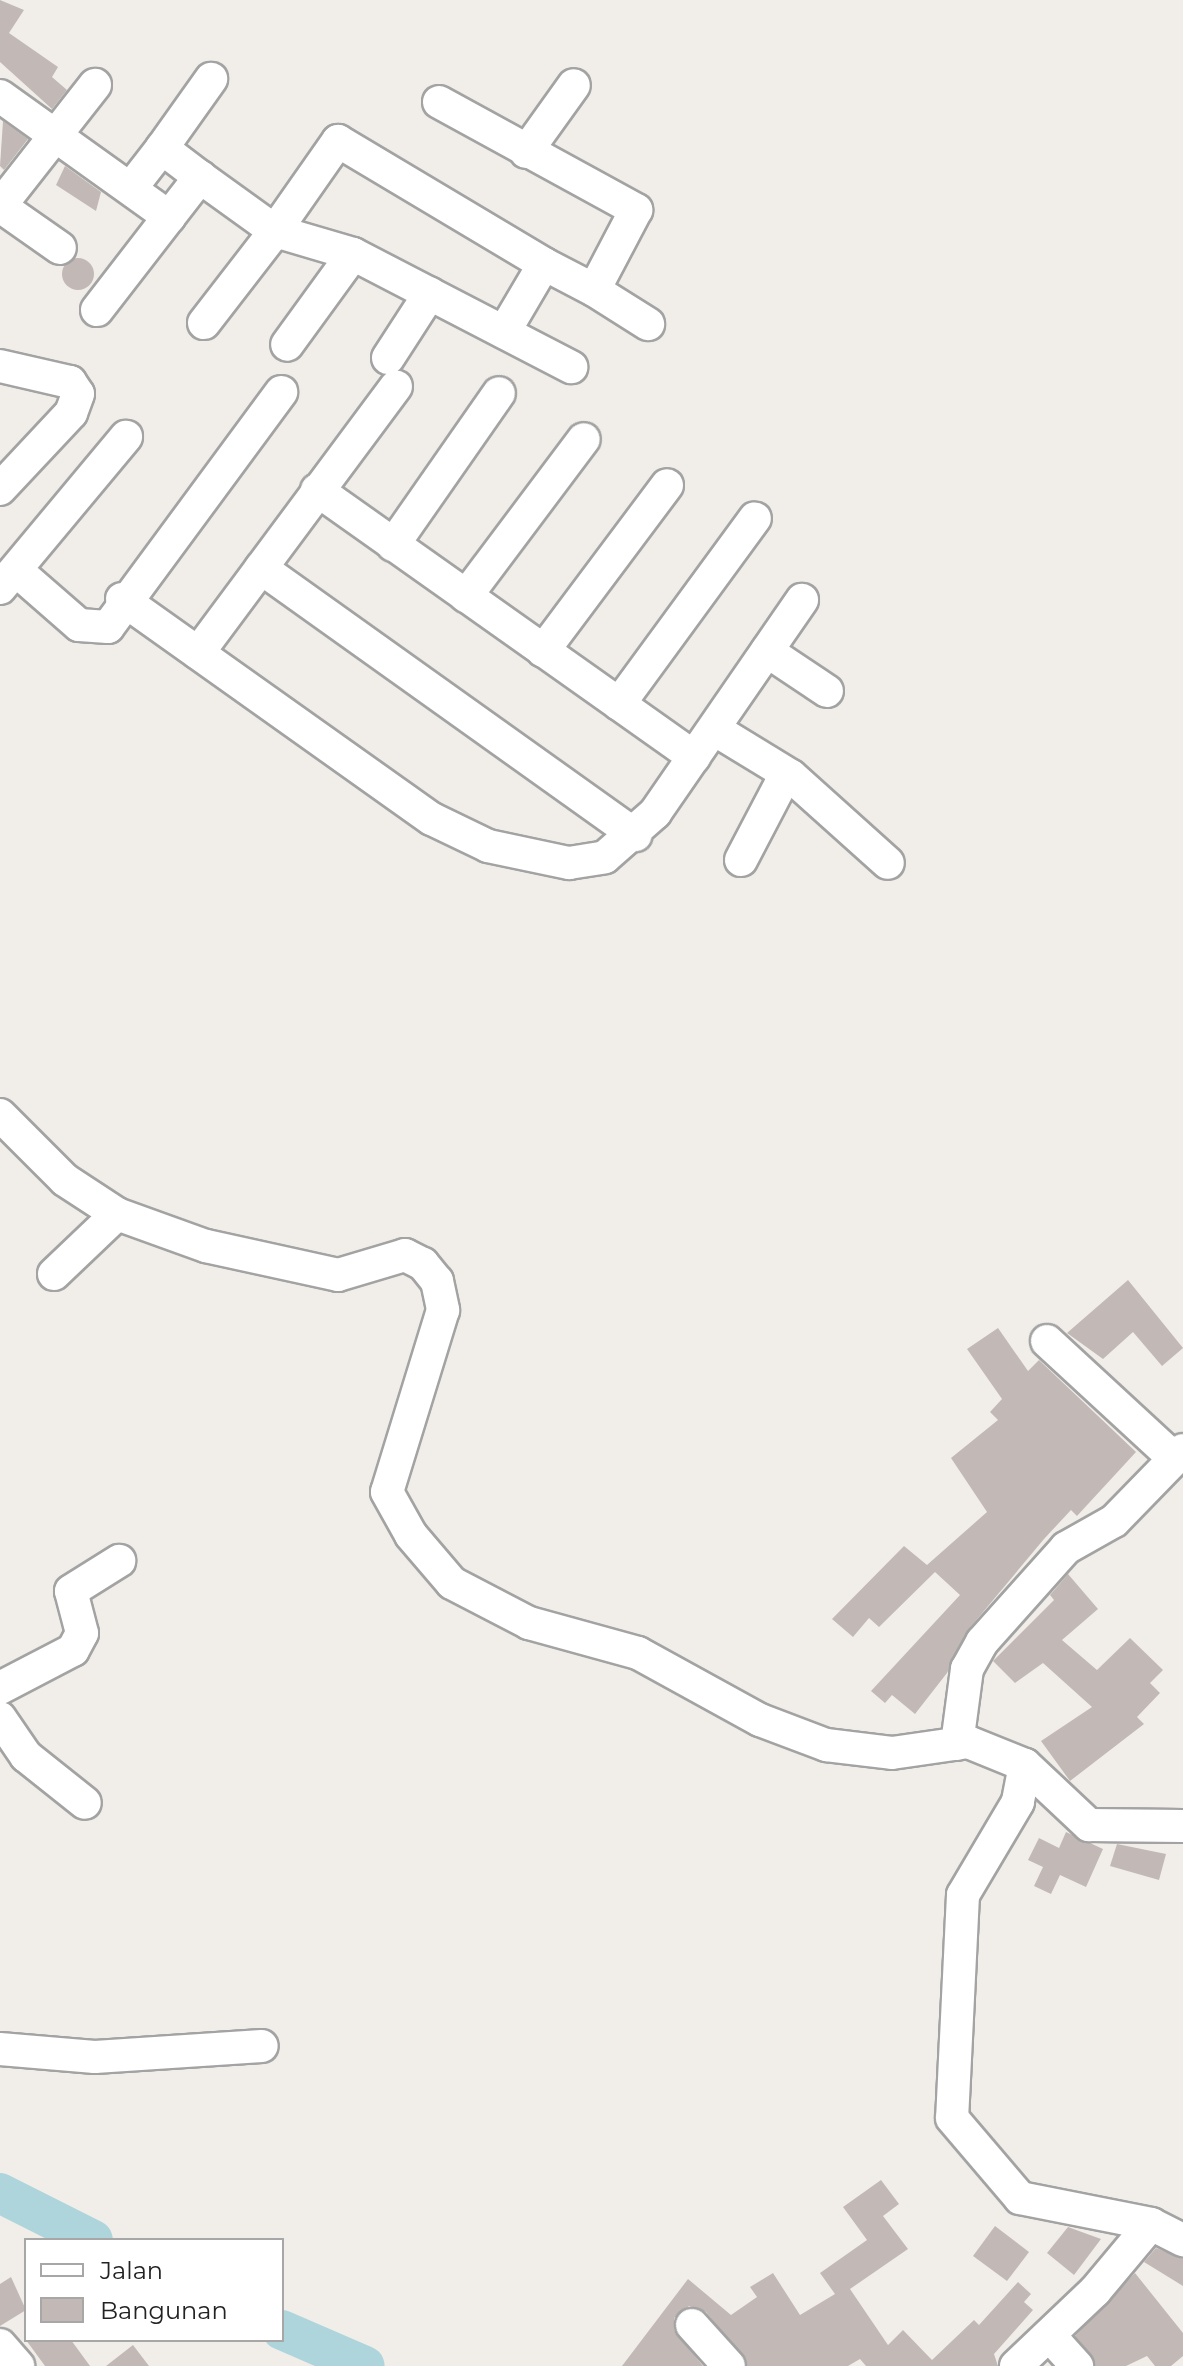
<!DOCTYPE html>
<style>
body{margin:0}
#map{position:relative;width:1183px;height:2366px;overflow:hidden;background:#f1eee9;font-family:Montserrat,sans-serif}
div>[style]{position:absolute}
.river>*{height:40px;margin:-20px;padding:0 20px;transform-origin:20px;border-radius:20px;background:#aed5db}
.building>*{inset:0;background:#c2b9b6}
.round{border-radius:50%}
.roads{filter:drop-shadow(2px 0 #a3a3a3) drop-shadow(-2px 0 #a3a3a3) drop-shadow(0 2px #a3a3a3) drop-shadow(0 -2px #a3a3a3)}
.minor>*{height:32px;margin:-16px;padding:0 16px;transform-origin:16px;border-radius:16px;background:#fff}
span{translate:-50% -50%;white-space:nowrap;text-align:center;line-height:1.15;-webkit-text-stroke:7px #fff;paint-order:stroke}
.legend{position:absolute;left:24px;top:2238px;width:260px;height:104px;box-sizing:border-box;background:#fff;border:2px solid #a7a7a7;margin:0;padding:10px 14px;list-style:none;font-size:24px;color:#222}
.legend li{display:flex;align-items:center;gap:16px;height:40px}
.legend b{width:40px;border:2px solid #a7a7a7}
</style>
<div id="map">
<div class="river">
<i style="left:0;top:2193px;width:104px;rotate:26.8deg"></i>
<i style="left:282px;top:2330px;width:90px;rotate:23.4deg"></i>
</div>
<div class="building">
<i style="clip-path:polygon(0 0,24px 10px,9px 33px,58px 67px,52px 77px,67px 90px,52px 109px,0 62px)"></i>
<i style="clip-path:polygon(3px 121px,28px 139px,4px 170px,0 166px)"></i>
<i style="clip-path:polygon(65px 166px,101px 192px,96px 211px,56px 185px)"></i>
<i class="round" style="left:62px;top:258px;width:32px;height:32px"></i>
<i style="clip-path:polygon(1128px 1280px,1183px 1348px,1162px 1366px,1133px 1332px,1103px 1359px,1067px 1333px)"></i>
<i style="clip-path:polygon(998px 1328px,1028px 1371px,1039px 1360px,1136px 1452px,1077px 1516px,1071px 1510px,1044px 1539px,968px 1630px,947px 1673px,915px 1714px,892px 1695px,885px 1703px,871px 1691px,960px 1595px,935px 1572px,879px 1627px,869px 1618px,853px 1637px,832px 1619px,904px 1546px,927px 1565px,987px 1512px,951px 1458px,998px 1420px,990px 1412px,1002px 1399px,967px 1349px)"></i>
<i style="clip-path:polygon(1068px 1574px,1098px 1609px,1062px 1640px,1097px 1670px,1130px 1638px,1163px 1670px,1150px 1683px,1160px 1693px,1137px 1717px,1144px 1724px,1070px 1781px,1041px 1741px,1092px 1707px,1043px 1663px,1015px 1683px,993px 1661px,1054px 1600px,1050px 1595px)"></i>
<i style="clip-path:polygon(1066px 1832px,1103px 1849px,1086px 1887px,1060px 1875px,1051px 1894px,1034px 1886px,1043px 1867px,1028px 1860px,1039px 1838px,1059px 1848px)"></i>
<i style="clip-path:polygon(1117px 1844px,1166px 1854px,1159px 1880px,1110px 1866px)"></i>
<i style="clip-path:polygon(881px 2180px,899px 2204px,883px 2216px,908px 2249px,850px 2289px,888px 2345px,903px 2330px,932px 2360px,974px 2320px,979px 2325px,1018px 2282px,1031px 2294px,1024px 2302px,1033px 2310px,994px 2354px,998px 2366px,866px 2366px,860px 2359px,848px 2366px,747px 2366px,706px 2312px,689px 2306px,674px 2318px,674px 2330px,703px 2366px,622px 2366px,688px 2279px,731px 2315px,757px 2297px,750px 2287px,773px 2273px,800px 2315px,835px 2294px,820px 2273px,867px 2240px,843px 2207px)"></i>
<i style="clip-path:polygon(995px 2226px,1029px 2252px,1007px 2281px,973px 2256px)"></i>
<i style="clip-path:polygon(1068px 2227px,1101px 2239px,1074px 2275px,1047px 2253px)"></i>
<i style="clip-path:polygon(1156px 2248px,1183px 2259px,1183px 2286px,1144px 2262px)"></i>
<i style="clip-path:polygon(1135px 2273px,1183px 2333px,1183px 2356px,1171px 2366px,1155px 2366px,1147px 2356px,1126px 2366px,1095px 2366px,1075px 2336px)"></i>
<i style="clip-path:polygon(11px 2277px,26px 2310px,0 2326px,0 2284px)"></i>
<i style="clip-path:polygon(26px 2340px,71px 2340px,90px 2366px,45px 2366px)"></i>
<i style="clip-path:polygon(133px 2345px,149px 2366px,106px 2366px)"></i>
</div>
<div class="roads">
<div class="minor">
<i style="left:0;top:96px;width:208px;rotate:35.6deg"></i>
<i style="left:169px;top:217px;width:51px;rotate:-52.2deg"></i>
<i style="left:200px;top:177px;width:48px;rotate:-142.7deg"></i>
<i style="left:162px;top:148px;width:51px;rotate:127.8deg"></i>
<i style="left:439px;top:102px;width:225px;rotate:28.7deg"></i>
<i style="left:636px;top:210px;width:90px;rotate:117.7deg"></i>
<i style="left:594px;top:290px;width:56px;rotate:-152.5deg"></i>
<i style="left:162px;top:148px;width:85px;rotate:-54.6deg"></i>
<i style="left:526px;top:152px;width:82px;rotate:-54.4deg"></i>
<i style="left:200px;top:177px;width:92px;rotate:35.8deg"></i>
<i style="left:275px;top:231px;width:110px;rotate:-55deg"></i>
<i style="left:338px;top:141px;width:240px;rotate:30.8deg"></i>
<i style="left:544px;top:264px;width:79px;rotate:120.5deg"></i>
<i style="left:0;top:206px;width:154px;rotate:-51.9deg"></i>
<i style="left:0;top:206px;width:73px;rotate:35deg"></i>
<i style="left:353px;top:254px;width:246px;rotate:27.4deg"></i>
<i style="left:594px;top:290px;width:64px;rotate:32.2deg"></i>
<i style="left:97px;top:310px;width:118px;rotate:-52.3deg"></i>
<i style="left:204px;top:323px;width:116px;rotate:-52.3deg"></i>
<i style="left:275px;top:231px;width:81px;rotate:16.4deg"></i>
<i style="left:353px;top:254px;width:112px;rotate:126deg"></i>
<i style="left:388px;top:358px;width:77px;rotate:-57.1deg"></i>
<i style="left:0;top:366px;width:72px;rotate:12.9deg"></i>
<i style="left:70px;top:382px;width:14px;rotate:56deg"></i>
<i style="left:78px;top:394px;width:20px;rotate:110deg"></i>
<i style="left:71px;top:413px;width:104px;rotate:133.1deg"></i>
<i style="left:317px;top:490px;width:462px;rotate:35.3deg"></i>
<i style="left:393px;top:545px;width:185px;rotate:-55.1deg"></i>
<i style="left:261px;top:568px;width:460px;rotate:35.5deg"></i>
<i style="left:17px;top:571px;width:82px;rotate:41.1deg"></i>
<i style="left:79px;top:625px;width:29px;rotate:4deg"></i>
<i style="left:108px;top:627px;width:292px;rotate:-53.6deg"></i>
<i style="left:0;top:588px;width:197px;rotate:-50.2deg"></i>
<i style="left:466px;top:596px;width:196px;rotate:-53.1deg"></i>
<i style="left:122px;top:599px;width:380px;rotate:35.4deg"></i>
<i style="left:432px;top:819px;width:62px;rotate:25.7deg"></i>
<i style="left:488px;top:846px;width:83px;rotate:11.9deg"></i>
<i style="left:569px;top:863px;width:36px;rotate:-9deg"></i>
<i style="left:605px;top:857px;width:67px;rotate:-41.3deg"></i>
<i style="left:655px;top:813px;width:259px;rotate:-55.4deg"></i>
<i style="left:543px;top:651px;width:207px;rotate:-53.2deg"></i>
<i style="left:767px;top:651px;width:72px;rotate:33.7deg"></i>
<i style="left:198px;top:653px;width:332px;rotate:-53.4deg"></i>
<i style="left:619px;top:704px;width:230px;rotate:-53.8deg"></i>
<i style="left:714px;top:729px;width:90px;rotate:31.4deg"></i>
<i style="left:791px;top:776px;width:130px;rotate:41.9deg"></i>
<i style="left:741px;top:860px;width:97px;rotate:-62.4deg"></i>
<i style="left:0;top:1115px;width:92px;rotate:45deg"></i>
<i style="left:65px;top:1180px;width:62px;rotate:33.2deg"></i>
<i style="left:117px;top:1214px;width:95px;rotate:19.8deg"></i>
<i style="left:206px;top:1246px;width:135px;rotate:12.4deg"></i>
<i style="left:338px;top:1275px;width:70px;rotate:-16.6deg"></i>
<i style="left:405px;top:1255px;width:20px;rotate:27deg"></i>
<i style="left:423px;top:1264px;width:22px;rotate:51deg"></i>
<i style="left:437px;top:1281px;width:30px;rotate:78deg"></i>
<i style="left:443px;top:1310px;width:190px;rotate:107.1deg"></i>
<i style="left:387px;top:1492px;width:49px;rotate:60.8deg"></i>
<i style="left:411px;top:1535px;width:63px;rotate:49.5deg"></i>
<i style="left:452px;top:1583px;width:87px;rotate:27.5deg"></i>
<i style="left:529px;top:1623px;width:113px;rotate:15.4deg"></i>
<i style="left:638px;top:1653px;width:139px;rotate:28.8deg"></i>
<i style="left:760px;top:1720px;width:71px;rotate:20.7deg"></i>
<i style="left:826px;top:1745px;width:66px;rotate:6.9deg"></i>
<i style="left:892px;top:1753px;width:77px;rotate:-8.2deg"></i>
<i style="left:968px;top:1742px;width:61px;rotate:22deg"></i>
<i style="left:1025px;top:1765px;width:38px;rotate:101deg"></i>
<i style="left:1018px;top:1802px;width:108px;rotate:120.6deg"></i>
<i style="left:963px;top:1895px;width:223px;rotate:92.8deg"></i>
<i style="left:952px;top:2118px;width:105px;rotate:49.6deg"></i>
<i style="left:1020px;top:2198px;width:134px;rotate:11.2deg"></i>
<i style="left:1151px;top:2224px;width:36px;rotate:27deg"></i>
<i style="left:54px;top:1274px;width:87px;rotate:-43.6deg"></i>
<i style="left:1047px;top:1341px;width:173px;rotate:42.7deg"></i>
<i style="left:0;top:1688px;width:82px;rotate:-27.5deg"></i>
<i style="left:73px;top:1650px;width:19px;rotate:-62deg"></i>
<i style="left:82px;top:1633px;width:43px;rotate:-104.7deg"></i>
<i style="left:71px;top:1591px;width:57px;rotate:-32deg"></i>
<i style="left:0;top:1718px;width:46px;rotate:55.6deg"></i>
<i style="left:26px;top:1756px;width:75px;rotate:38.5deg"></i>
<i style="left:957px;top:1744px;width:76px;rotate:-82.4deg"></i>
<i style="left:967px;top:1669px;width:31px;rotate:-61deg"></i>
<i style="left:982px;top:1642px;width:126px;rotate:-48.2deg"></i>
<i style="left:1066px;top:1548px;width:55px;rotate:-29.4deg"></i>
<i style="left:1114px;top:1521px;width:99px;rotate:-45.8deg"></i>
<i style="left:1025px;top:1765px;width:88px;rotate:43.2deg"></i>
<i style="left:1089px;top:1825px;width:94px;rotate:0.6deg"></i>
<i style="left:0;top:2049px;width:95px;rotate:4.8deg"></i>
<i style="left:95px;top:2057px;width:167px;rotate:-3.8deg"></i>
<i style="left:692px;top:2325px;width:55px;rotate:47.9deg"></i>
<i style="left:1049px;top:2335px;width:42px;rotate:47.9deg"></i>
<i style="left:0;top:2345px;width:28px;rotate:49deg"></i>
<i style="left:1016px;top:2366px;width:109px;rotate:-43.5deg"></i>
<i style="left:1095px;top:2291px;width:87px;rotate:-50.1deg"></i>
</div>
</div>
<ul class="legend">
<li><b style="height:10px;background:#fff"></b>Jalan</li>
<li><b style="height:22px;background:#c2b9b6"></b>Bangunan</li>
</ul>
</div>
